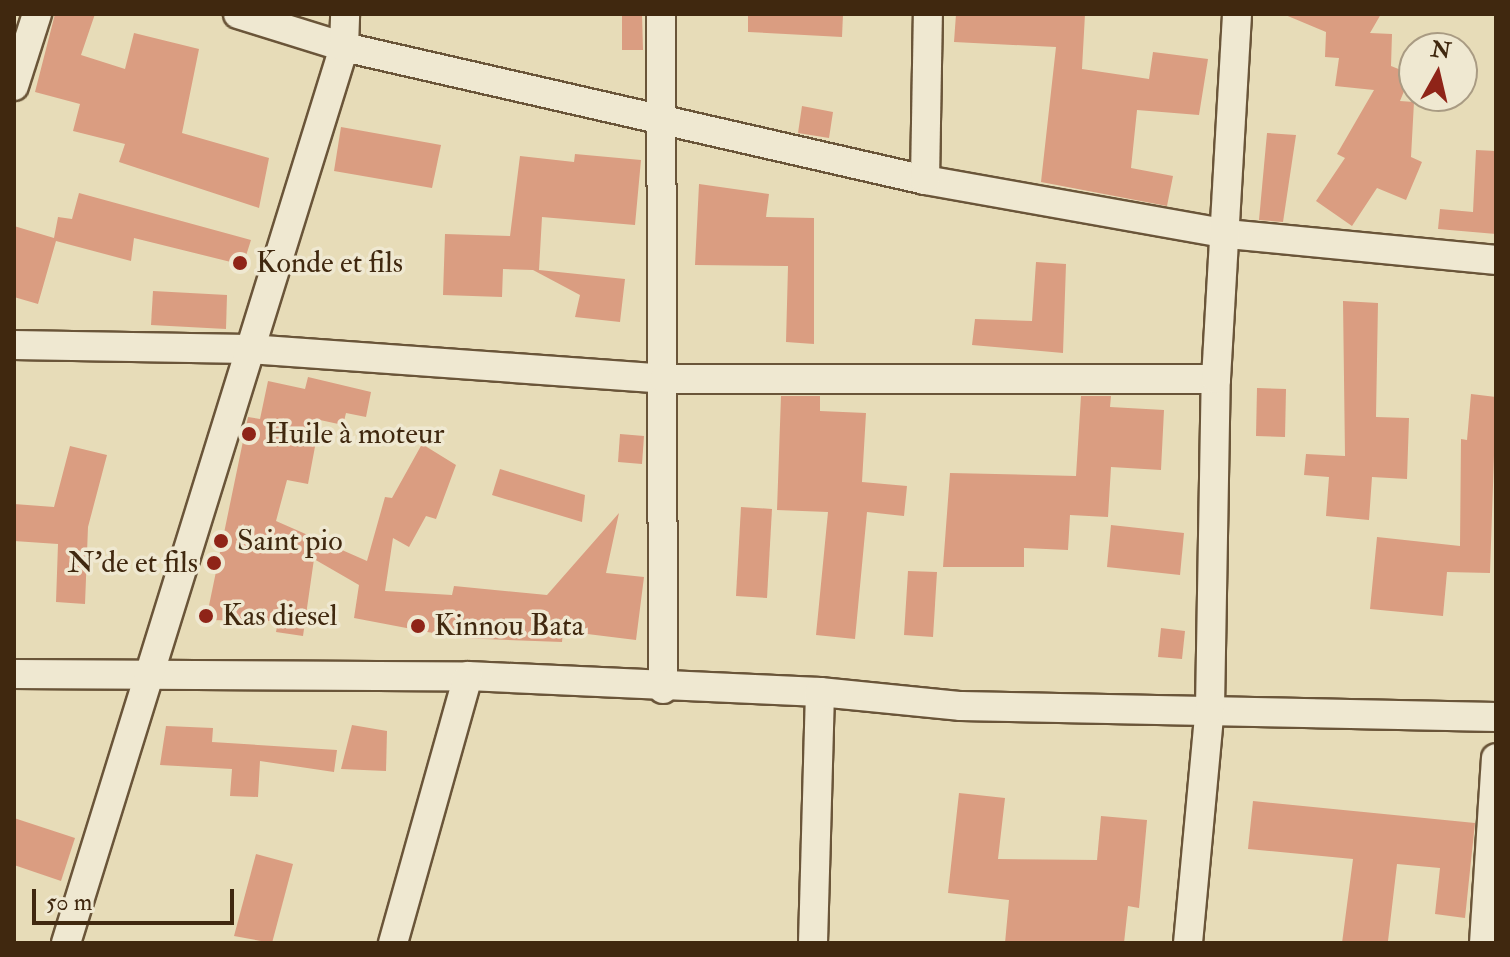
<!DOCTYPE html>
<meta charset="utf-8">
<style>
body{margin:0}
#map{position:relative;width:1510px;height:957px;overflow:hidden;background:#e7dcb8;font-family:"IM FELL Double Pica",serif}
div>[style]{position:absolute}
.building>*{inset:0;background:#da9d81}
.roads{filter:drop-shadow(2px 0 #6a5539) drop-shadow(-2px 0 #6a5539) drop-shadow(0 2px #6a5539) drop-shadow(0 -2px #6a5539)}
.minor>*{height:28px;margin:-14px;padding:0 14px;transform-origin:14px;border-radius:14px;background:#efe8d1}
.dots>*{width:22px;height:22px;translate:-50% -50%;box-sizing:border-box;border:4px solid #efe8d1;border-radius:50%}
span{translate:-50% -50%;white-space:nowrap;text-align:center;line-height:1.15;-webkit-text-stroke:7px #efe8d1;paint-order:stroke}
.poi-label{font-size:30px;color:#40280f}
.left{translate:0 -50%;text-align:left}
.right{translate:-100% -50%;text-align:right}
.frame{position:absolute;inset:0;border:16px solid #40280f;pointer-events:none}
.north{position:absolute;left:1398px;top:32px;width:80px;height:80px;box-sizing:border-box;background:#efe8d1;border:2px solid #a99b83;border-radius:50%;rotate:8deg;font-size:22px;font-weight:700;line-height:32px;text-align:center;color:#40280f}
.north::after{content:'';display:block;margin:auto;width:28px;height:36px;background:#8f2418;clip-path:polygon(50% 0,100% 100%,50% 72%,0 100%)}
.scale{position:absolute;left:32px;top:889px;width:202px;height:36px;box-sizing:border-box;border:4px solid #40280f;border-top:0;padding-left:10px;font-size:24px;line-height:28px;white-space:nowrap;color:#40280f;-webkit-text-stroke:6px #efe8d1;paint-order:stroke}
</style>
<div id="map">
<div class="building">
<i style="clip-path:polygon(55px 14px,95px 14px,81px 55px,125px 69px,134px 33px,199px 49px,182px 133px,269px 158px,259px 208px,119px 162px,125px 144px,73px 131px,80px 104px,35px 92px)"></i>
<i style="clip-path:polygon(622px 14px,642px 14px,643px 50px,622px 50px)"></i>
<i style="clip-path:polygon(748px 14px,843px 14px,842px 37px,748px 32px)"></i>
<i style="clip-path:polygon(956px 14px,1085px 14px,1082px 69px,1149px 79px,1153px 52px,1208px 59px,1199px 115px,1137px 110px,1131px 168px,1173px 176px,1167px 206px,1041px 182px,1056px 47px,954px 42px)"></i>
<i style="clip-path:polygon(1283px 14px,1381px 14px,1370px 33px,1392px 34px,1391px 66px,1411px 74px,1400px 101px,1414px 102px,1411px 157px,1422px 162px,1406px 200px,1377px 188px,1352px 226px,1316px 201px,1345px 158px,1337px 154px,1374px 90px,1335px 86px,1339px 58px,1325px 57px,1326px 32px)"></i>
<i style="clip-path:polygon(802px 106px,833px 112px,829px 138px,798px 133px)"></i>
<i style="clip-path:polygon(341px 127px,441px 145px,432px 188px,334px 171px)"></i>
<i style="clip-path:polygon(1267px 133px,1296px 135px,1283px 222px,1259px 220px)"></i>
<i style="clip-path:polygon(1476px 150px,1496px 151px,1496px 234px,1438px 229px,1440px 209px,1473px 212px)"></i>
<i style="clip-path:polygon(575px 154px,641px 160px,635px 225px,542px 217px,539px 270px,625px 279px,620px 322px,575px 317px,580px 295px,533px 270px,503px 269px,502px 297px,443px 295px,445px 234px,510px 236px,520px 156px,574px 162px)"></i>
<i style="clip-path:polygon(699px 184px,769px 194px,766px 217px,814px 218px,814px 344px,786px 342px,788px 266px,695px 265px)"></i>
<i style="clip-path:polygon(79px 193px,251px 240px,243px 265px,134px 238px,131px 261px,56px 241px,38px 304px,14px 297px,14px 226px,54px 238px,58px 217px,72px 219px)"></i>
<i style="clip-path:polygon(1036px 262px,1066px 264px,1063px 353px,972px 345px,975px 319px,1032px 321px)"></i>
<i style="clip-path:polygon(153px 291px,227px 295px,226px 329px,151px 325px)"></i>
<i style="clip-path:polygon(1343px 301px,1378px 303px,1376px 417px,1409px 418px,1407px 479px,1372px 477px,1369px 520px,1326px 516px,1329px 477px,1304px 475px,1306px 454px,1345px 456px)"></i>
<i style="clip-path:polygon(308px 377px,371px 392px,366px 417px,346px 413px,343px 425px,320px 420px,308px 484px,287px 480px,276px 521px,367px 561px,385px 497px,392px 498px,422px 444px,456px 465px,436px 519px,426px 516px,409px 547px,393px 538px,385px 591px,452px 595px,454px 586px,547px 595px,619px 513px,606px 573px,644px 577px,636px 640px,563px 631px,562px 642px,459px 638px,354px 618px,359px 585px,314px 559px,303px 636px,276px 632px,278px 621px,206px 620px,248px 417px,260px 419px,268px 381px,305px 389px)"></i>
<i style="clip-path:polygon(1257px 388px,1286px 389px,1285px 437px,1256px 436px)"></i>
<i style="clip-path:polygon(1471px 394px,1496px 397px,1490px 573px,1447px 572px,1443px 616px,1370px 609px,1377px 537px,1460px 546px,1461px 439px,1467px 440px)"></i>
<i style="clip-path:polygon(781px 396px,820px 396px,820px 411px,866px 413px,862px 482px,907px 486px,904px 516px,867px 512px,855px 639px,816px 635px,828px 512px,777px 510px)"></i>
<i style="clip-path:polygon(1081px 396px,1111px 396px,1110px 407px,1164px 410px,1161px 470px,1111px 467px,1108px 517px,1070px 515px,1068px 550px,1024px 548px,1024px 567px,943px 567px,950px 473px,1076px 476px)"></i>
<i style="clip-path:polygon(620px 434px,644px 436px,642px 464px,618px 462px)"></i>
<i style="clip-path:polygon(70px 446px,107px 455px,88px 527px,85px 604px,56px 602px,58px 544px,14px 541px,14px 504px,54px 507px)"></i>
<i style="clip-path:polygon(500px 469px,585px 495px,582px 522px,492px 495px)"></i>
<i style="clip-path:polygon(741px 507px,772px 509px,767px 598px,736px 596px)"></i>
<i style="clip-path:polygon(1111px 525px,1184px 533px,1180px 575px,1107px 567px)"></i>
<i style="clip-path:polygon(908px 571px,937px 572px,933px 637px,904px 635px)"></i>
<i style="clip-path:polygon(1161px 628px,1185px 631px,1182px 659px,1158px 657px)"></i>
<i style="clip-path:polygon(352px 725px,387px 731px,386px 771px,341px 769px)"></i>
<i style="clip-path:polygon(166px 726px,213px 728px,212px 742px,337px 750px,334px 772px,260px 761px,258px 797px,230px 796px,232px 769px,160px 765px)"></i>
<i style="clip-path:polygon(959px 793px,1005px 798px,998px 859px,1097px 860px,1101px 816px,1147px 820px,1139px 908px,1128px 906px,1124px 943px,1005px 943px,1009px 900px,948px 893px)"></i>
<i style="clip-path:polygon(1253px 801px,1475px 823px,1465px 918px,1435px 914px,1440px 868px,1397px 864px,1388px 941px,1342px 943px,1353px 859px,1248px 849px)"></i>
<i style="clip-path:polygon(14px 818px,75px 838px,61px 881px,14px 865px)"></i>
<i style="clip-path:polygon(256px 854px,293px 864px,272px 943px,234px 936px)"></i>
</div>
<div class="roads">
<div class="minor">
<i style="left:238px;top:14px;width:111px;rotate:17.3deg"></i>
<i style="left:344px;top:47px;width:596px;rotate:12.89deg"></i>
<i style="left:925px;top:180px;width:307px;rotate:10.1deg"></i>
<i style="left:1227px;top:234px;width:270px;rotate:5.5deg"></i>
<i style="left:661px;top:14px;width:675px;rotate:89.83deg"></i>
<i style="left:14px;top:86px;width:76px;rotate:-72.3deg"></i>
<i style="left:925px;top:180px;width:166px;rotate:-89deg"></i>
<i style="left:14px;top:345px;width:235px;rotate:1deg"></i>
<i style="left:249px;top:349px;width:416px;rotate:4.1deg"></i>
<i style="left:664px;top:379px;width:552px"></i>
<i style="left:14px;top:674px;width:454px;rotate:0.3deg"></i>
<i style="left:468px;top:676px;width:352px;rotate:2.6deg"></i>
<i style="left:820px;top:692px;width:251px;rotate:91.6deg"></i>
<i style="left:820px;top:692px;width:142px;rotate:5.7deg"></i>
<i style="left:961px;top:706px;width:535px;rotate:1.18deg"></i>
<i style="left:66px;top:943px;width:938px;rotate:-72.76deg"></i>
<i style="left:344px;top:47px;width:33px;rotate:-88deg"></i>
<i style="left:393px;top:943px;width:277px;rotate:-74.3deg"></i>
<i style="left:1188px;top:943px;width:236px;rotate:-84.7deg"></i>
<i style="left:1210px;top:708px;width:329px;rotate:-89deg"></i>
<i style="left:1216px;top:379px;width:366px;rotate:-86.7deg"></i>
<i style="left:1484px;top:943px;width:185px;rotate:-86.3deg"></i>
</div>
</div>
<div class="dots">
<i style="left:240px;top:263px;background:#8f2418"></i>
<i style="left:249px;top:434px;background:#8f2418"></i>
<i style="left:221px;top:541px;background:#8f2418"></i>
<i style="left:214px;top:563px;background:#8f2418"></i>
<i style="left:206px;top:616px;background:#8f2418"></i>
<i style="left:418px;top:626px;background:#8f2418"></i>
</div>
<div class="poi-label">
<span class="left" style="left:256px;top:263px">Konde et fils</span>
<span class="left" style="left:265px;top:434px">Huile à moteur</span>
<span class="left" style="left:237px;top:541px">Saint pio</span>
<span class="right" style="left:198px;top:563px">N'de et fils</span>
<span class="left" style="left:222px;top:616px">Kas diesel</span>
<span class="left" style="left:434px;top:626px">Kinnou Bata</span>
</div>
<div class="frame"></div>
<div class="north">N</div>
<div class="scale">50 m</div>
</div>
